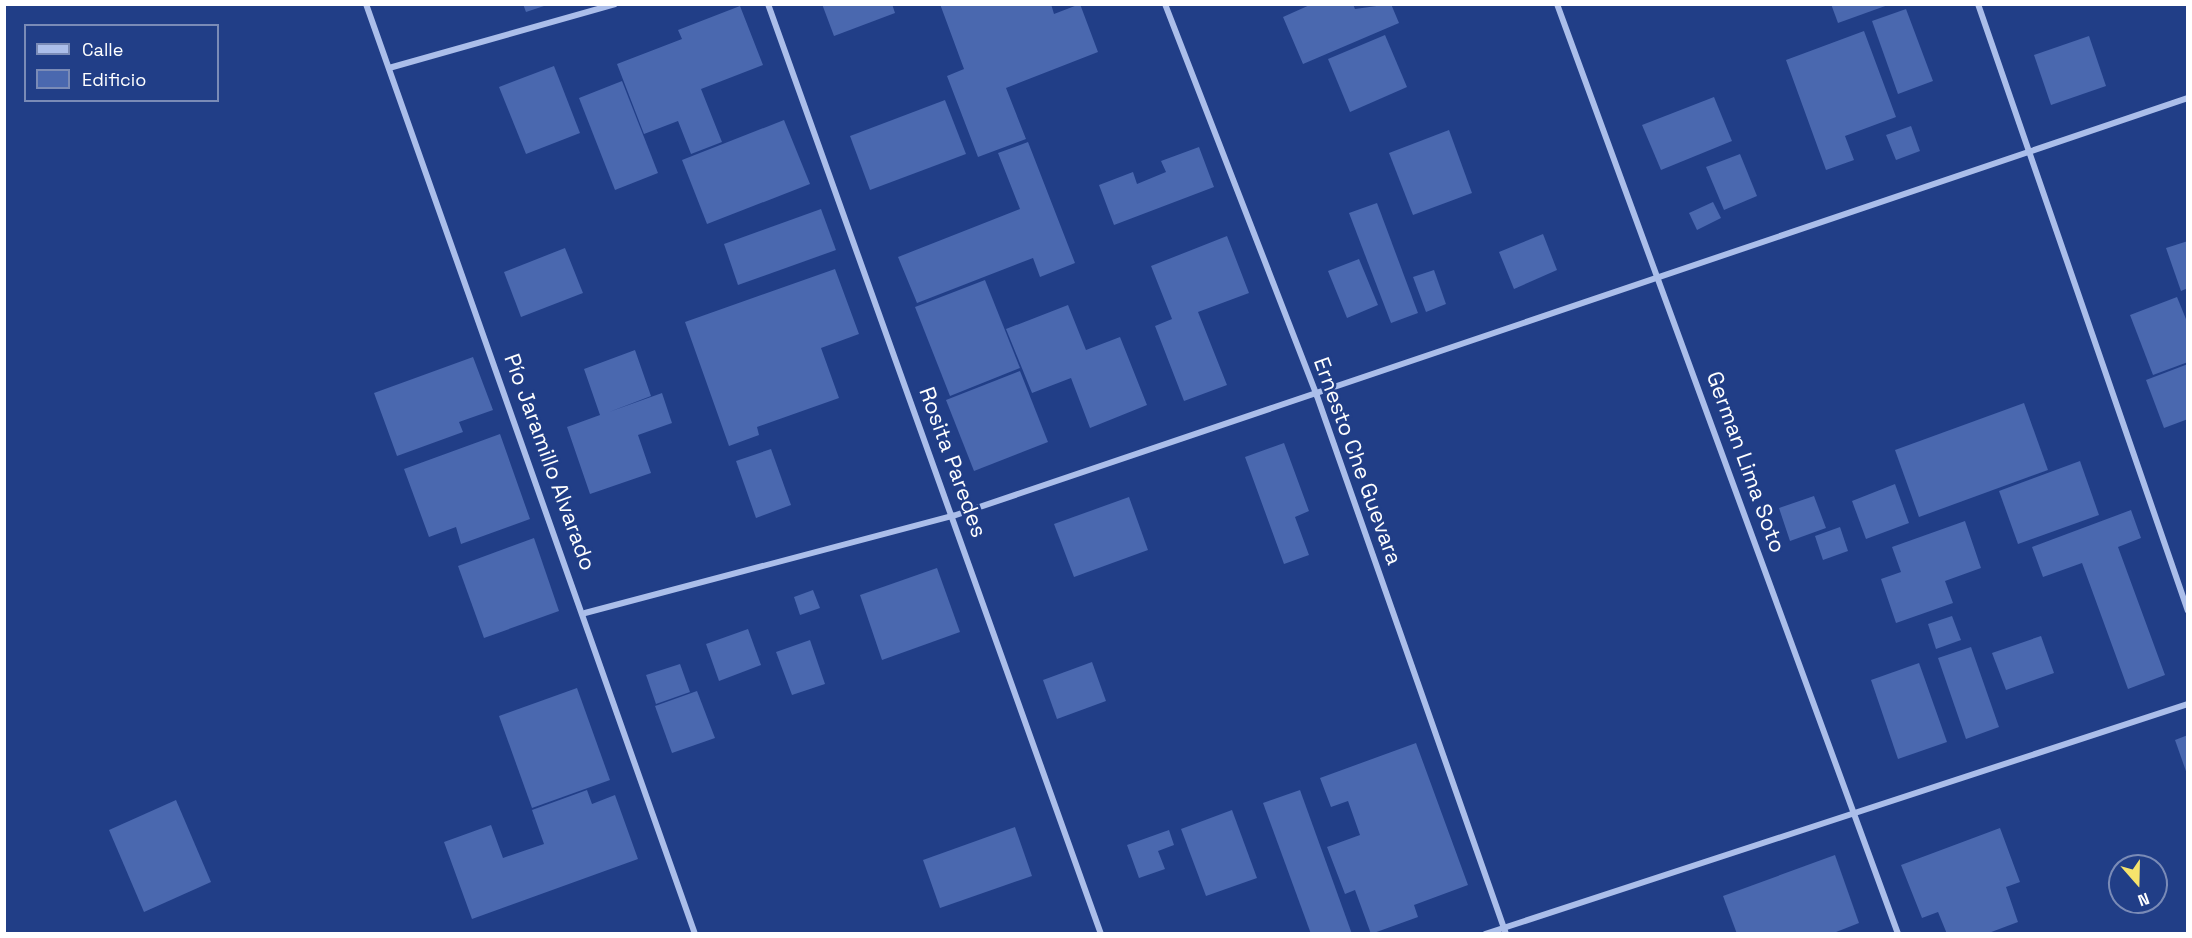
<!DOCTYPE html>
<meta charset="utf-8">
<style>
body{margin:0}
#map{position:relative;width:2192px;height:938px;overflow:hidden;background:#213e87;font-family:"Space Grotesk",sans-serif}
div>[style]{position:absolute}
.building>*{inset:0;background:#4a68af}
.street>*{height:6px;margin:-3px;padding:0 3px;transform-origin:3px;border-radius:3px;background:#abbeea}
span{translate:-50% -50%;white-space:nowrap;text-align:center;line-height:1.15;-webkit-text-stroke:5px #213e87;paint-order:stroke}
.street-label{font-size:22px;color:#fff}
.frame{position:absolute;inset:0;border:6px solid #fff;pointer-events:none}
.legend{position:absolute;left:24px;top:24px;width:195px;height:78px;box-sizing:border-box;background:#213e87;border:2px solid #7a8bb7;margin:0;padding:8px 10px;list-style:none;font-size:18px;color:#fff}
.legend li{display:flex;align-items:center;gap:12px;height:30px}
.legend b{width:30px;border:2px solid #7a8bb7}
.north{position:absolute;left:2108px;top:854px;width:60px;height:60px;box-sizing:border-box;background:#213e87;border:2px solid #7a8bb7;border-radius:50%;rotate:160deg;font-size:16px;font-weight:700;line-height:24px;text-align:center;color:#fff}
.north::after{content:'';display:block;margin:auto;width:21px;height:27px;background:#f6e36c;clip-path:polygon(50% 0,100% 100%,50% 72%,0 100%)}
</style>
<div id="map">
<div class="building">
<i style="clip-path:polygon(523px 4px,547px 4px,547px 5px,526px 12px)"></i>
<i style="clip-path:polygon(822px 4px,892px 4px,895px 13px,834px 36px)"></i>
<i style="clip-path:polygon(940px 4px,1051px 4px,1054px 14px,1080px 4px,1098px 52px,1006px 88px,1026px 139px,978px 157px,947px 76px,964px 69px)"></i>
<i style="clip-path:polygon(1312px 4px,1353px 4px,1355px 9px,1391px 4px,1399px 23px,1303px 64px,1283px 17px)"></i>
<i style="clip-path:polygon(1831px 4px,1888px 4px,1888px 5px,1838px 23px)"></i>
<i style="clip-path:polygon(740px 6px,763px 65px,701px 89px,722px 142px,691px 154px,678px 121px,644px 134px,617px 64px,682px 39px,678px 30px)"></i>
<i style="clip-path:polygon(1906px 9px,1933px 81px,1898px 94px,1872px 21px)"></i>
<i style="clip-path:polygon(1864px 31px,1896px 117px,1845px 136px,1854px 160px,1826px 170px,1786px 60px)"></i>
<i style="clip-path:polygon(1385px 35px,1407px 87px,1350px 112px,1328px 59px)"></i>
<i style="clip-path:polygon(2089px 36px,2106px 86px,2051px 105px,2034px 55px)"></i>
<i style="clip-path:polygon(554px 66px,580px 133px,526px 154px,499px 87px)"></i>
<i style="clip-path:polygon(622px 81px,658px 173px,615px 190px,579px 98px)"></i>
<i style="clip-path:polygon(1714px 97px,1732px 141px,1661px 170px,1642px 125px)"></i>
<i style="clip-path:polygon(945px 100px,966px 154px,870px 190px,850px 136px)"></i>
<i style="clip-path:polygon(784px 120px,810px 184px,707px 224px,682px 160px)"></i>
<i style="clip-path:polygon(1911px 126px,1920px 151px,1896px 160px,1886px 135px)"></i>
<i style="clip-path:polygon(1449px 130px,1472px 193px,1413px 215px,1389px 153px)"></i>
<i style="clip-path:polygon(1028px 142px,1075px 263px,1040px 277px,1033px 258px,917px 303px,898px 257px,1020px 209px,998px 153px)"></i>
<i style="clip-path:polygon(1199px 147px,1214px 187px,1114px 225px,1099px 185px,1133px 172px,1137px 184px,1166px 172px,1161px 161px)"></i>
<i style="clip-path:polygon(1740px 154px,1757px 196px,1724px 210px,1706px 167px)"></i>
<i style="clip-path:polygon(1713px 202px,1721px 218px,1697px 230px,1689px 213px)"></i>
<i style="clip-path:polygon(1377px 203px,1418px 313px,1391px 323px,1349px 213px)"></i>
<i style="clip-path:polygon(821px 209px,836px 250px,738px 285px,724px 244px)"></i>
<i style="clip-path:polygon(1543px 234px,1557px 270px,1514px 289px,1499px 252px)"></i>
<i style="clip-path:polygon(1227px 236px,1249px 293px,1198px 312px,1227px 385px,1184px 401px,1155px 326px,1172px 319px,1151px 266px)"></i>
<i style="clip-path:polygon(2188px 241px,2188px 288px,2181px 291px,2166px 248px)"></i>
<i style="clip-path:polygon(565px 248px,583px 293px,521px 317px,504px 272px)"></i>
<i style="clip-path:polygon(1359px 259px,1378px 305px,1347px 318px,1328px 271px)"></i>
<i style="clip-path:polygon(835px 269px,859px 334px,821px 348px,839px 398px,757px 427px,759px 435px,729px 446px,685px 322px)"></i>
<i style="clip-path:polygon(1434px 270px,1446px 304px,1426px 312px,1413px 277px)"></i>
<i style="clip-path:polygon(985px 280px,1020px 368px,950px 396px,915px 307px)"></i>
<i style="clip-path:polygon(2177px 297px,2188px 324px,2188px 362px,2153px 375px,2130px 315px)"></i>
<i style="clip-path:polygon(1068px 305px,1086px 350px,1120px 337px,1147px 405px,1090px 428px,1071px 378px,1032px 393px,1006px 329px)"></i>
<i style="clip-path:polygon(635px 350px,651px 396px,609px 412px,662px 393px,672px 423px,638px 435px,651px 473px,590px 494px,567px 427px,600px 415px,584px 369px)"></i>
<i style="clip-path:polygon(473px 357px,493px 410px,459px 422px,463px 432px,397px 456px,374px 393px)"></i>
<i style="clip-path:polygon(2188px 364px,2188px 419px,2164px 428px,2146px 380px)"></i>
<i style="clip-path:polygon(1020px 371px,1048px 442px,974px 471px,946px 400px)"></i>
<i style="clip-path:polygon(2024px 403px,2048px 470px,1919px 517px,1895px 450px)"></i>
<i style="clip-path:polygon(500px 434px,530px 519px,461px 544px,456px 527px,429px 537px,404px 469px)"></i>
<i style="clip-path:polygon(1284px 443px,1309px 511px,1295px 517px,1309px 555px,1284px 564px,1245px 457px)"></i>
<i style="clip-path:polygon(771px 449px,791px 505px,756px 518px,736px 461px)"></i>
<i style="clip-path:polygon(2080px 461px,2099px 515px,2018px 544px,1999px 491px)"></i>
<i style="clip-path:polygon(1895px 484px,1909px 523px,1866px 539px,1852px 501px)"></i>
<i style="clip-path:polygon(1814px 496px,1826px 528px,1790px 541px,1779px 508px)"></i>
<i style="clip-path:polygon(1129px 497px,1148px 550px,1074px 577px,1054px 524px)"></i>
<i style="clip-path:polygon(2131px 510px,2141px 538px,2118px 547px,2165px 675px,2128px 689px,2082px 563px,2043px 577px,2032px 547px)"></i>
<i style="clip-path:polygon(1965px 521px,1981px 568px,1945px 581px,1953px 603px,1896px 623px,1881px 579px,1901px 572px,1892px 547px)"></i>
<i style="clip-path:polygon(1840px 527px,1848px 551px,1823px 560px,1815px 536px)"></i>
<i style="clip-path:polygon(534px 538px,559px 611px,484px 638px,458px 566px)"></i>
<i style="clip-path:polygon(937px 568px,960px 632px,882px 660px,860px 595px)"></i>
<i style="clip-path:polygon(813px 590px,820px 608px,800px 615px,794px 597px)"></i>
<i style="clip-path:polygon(1952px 616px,1961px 640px,1936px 649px,1928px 624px)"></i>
<i style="clip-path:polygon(748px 629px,761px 665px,719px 681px,706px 644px)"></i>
<i style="clip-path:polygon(2041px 636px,2054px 673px,2006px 690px,1992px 653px)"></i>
<i style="clip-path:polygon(810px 640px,825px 684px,792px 695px,776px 652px)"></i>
<i style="clip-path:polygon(1971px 647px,1999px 727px,1966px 739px,1938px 658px)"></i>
<i style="clip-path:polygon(1092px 662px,1106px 701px,1057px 719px,1043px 680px)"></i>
<i style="clip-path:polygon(1919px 663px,1947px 742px,1898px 759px,1871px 680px)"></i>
<i style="clip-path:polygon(680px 664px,690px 692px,656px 704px,646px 675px)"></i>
<i style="clip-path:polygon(577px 688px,610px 780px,532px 808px,499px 716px)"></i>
<i style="clip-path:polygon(697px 691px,715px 738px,672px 753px,655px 706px)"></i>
<i style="clip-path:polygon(2188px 735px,2188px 774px,2187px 774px,2175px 740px)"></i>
<i style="clip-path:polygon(1416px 743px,1468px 885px,1414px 905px,1418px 917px,1371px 934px,1355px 890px,1345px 894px,1327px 847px,1360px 835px,1348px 801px,1331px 807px,1320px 778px)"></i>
<i style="clip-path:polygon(587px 790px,592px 804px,615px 795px,638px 859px,472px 919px,444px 842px,491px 825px,503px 858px,544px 844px,532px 810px)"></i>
<i style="clip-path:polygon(1300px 790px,1352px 934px,1311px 934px,1263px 803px)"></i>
<i style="clip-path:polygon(176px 800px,211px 882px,144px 912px,109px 830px)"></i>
<i style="clip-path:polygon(1232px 810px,1257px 878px,1206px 896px,1181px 829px)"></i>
<i style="clip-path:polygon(1015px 827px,1032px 876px,940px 908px,923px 860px)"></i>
<i style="clip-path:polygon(2000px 828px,2020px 882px,2006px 887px,2018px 922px,1986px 934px,1947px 934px,1938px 912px,1922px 918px,1901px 865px)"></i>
<i style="clip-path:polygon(1169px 830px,1174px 845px,1158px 851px,1165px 869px,1139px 878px,1127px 845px)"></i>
<i style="clip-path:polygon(1835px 855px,1859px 923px,1831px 934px,1737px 934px,1723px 896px)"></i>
</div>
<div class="street">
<i style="left:366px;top:4px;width:986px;rotate:70.52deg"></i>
<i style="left:768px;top:4px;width:988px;rotate:70.3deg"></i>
<i style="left:1165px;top:4px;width:420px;rotate:68.8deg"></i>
<i style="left:1317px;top:396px;width:570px;rotate:70.64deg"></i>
<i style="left:1557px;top:4px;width:991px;rotate:69.86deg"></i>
<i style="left:1978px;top:4px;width:642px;rotate:70.92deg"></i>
<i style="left:389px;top:68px;width:235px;rotate:-15.8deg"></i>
<i style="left:585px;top:613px;width:381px;rotate:-14.8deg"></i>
<i style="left:953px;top:516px;width:1304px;rotate:-18.7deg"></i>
<i style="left:1485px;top:934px;width:740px;rotate:-18.12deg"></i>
</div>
<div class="street-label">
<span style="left:1358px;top:461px;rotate:70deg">Ernesto Che Guevara</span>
<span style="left:550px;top:462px;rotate:70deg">Pío Jaramillo Alvarado</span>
<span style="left:953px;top:462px;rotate:70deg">Rosita Paredes</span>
<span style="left:1746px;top:462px;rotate:70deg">German Lima Soto</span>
</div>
<div class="frame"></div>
<ul class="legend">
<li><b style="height:8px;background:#abbeea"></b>Calle</li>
<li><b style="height:16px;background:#4a68af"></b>Edificio</li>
</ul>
<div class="north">N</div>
</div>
